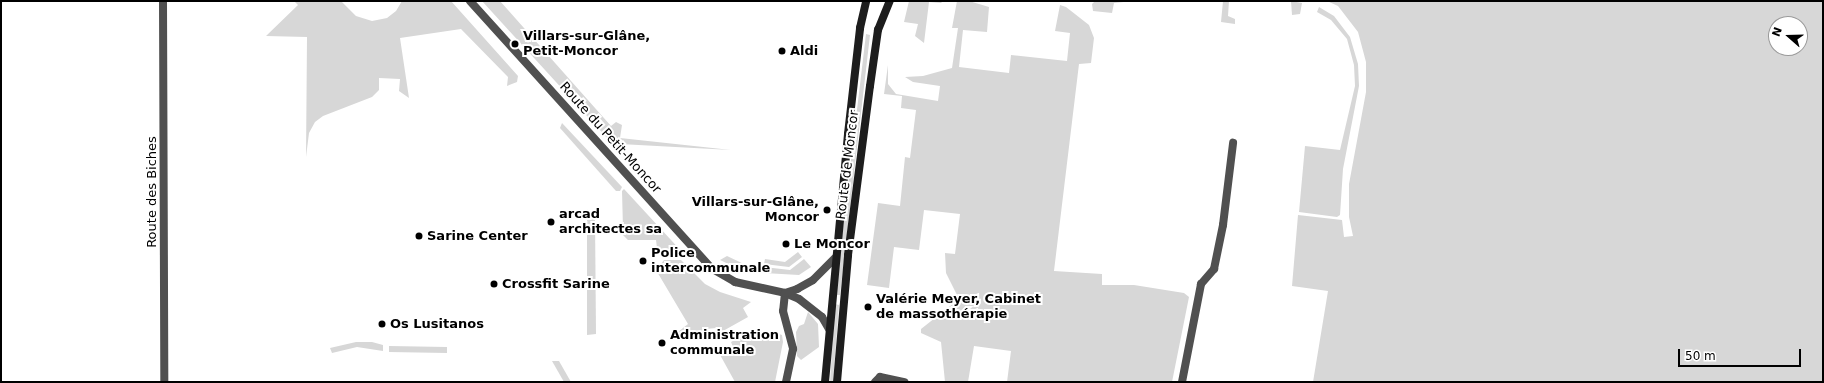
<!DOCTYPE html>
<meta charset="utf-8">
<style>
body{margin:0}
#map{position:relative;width:1824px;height:383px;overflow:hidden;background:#fff;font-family:"DejaVu Sans",sans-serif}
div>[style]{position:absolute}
.green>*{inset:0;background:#d7d7d7}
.minor>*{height:8px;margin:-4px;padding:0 4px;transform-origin:4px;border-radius:4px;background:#505050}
.secondary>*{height:8px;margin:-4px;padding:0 4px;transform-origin:4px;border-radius:4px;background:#1d1d1d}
.dots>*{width:11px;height:11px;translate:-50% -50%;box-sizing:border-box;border:2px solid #fff;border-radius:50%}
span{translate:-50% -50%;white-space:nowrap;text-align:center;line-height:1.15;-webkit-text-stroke:4px #fff;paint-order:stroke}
.poi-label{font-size:13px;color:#000;font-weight:700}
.left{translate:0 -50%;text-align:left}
.right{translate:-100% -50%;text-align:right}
.street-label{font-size:13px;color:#000}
.frame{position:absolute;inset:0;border:2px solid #000;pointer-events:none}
.north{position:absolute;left:1768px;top:16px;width:40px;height:40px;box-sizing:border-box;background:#fff;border:1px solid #999;border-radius:50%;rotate:290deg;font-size:11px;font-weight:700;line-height:16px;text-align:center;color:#000}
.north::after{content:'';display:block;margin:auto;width:14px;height:18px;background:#000;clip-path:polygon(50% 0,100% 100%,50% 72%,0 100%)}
.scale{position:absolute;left:1678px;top:349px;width:123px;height:18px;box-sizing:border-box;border:2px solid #000;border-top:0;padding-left:5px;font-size:12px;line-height:14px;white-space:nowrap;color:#000;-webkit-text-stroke:3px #fff;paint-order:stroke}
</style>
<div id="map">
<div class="green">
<i style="clip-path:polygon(294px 1px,341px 1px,356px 16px,372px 21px,387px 18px,396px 11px,402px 1px,451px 1px,518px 76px,517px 82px,507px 86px,508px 77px,461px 29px,400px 38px,409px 98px,399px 91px,400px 79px,379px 78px,379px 90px,372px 97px,323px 116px,315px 122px,309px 133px,306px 157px,307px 37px,266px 36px,298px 5px)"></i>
<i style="clip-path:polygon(482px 1px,500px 1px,611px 126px,616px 122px,622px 125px,620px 138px,731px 150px,620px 144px,619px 151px)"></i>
<i style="clip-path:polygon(909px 1px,943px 1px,941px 3px,929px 2px,924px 43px,915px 36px,918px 24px,904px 22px)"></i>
<i style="clip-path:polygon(957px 1px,969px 1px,989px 7px,987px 32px,963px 30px,959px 67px,1009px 73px,1011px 55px,1067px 61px,1070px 33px,1055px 31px,1060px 5px,1066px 7px,1089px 25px,1094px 38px,1091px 63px,1079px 64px,1054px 271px,1102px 274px,1102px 285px,1134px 285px,1184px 293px,1189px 297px,1172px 382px,1007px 382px,1011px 351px,974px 346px,968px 382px,945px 382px,941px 342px,921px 333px,921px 329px,959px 299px,946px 273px,945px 253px,955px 254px,960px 214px,924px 210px,919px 250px,894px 247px,889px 288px,867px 285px,878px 203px,900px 206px,905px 157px,910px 158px,916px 110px,901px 108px,902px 96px,884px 94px,888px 65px,888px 84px,896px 94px,938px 101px,940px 86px,913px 82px,905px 77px,923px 76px,952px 68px,958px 28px,952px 28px)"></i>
<i style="clip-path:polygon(1095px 1px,1133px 1px,1114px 3px,1112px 13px,1093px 11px,1092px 4px)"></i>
<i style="clip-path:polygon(1223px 1px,1229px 1px,1228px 16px,1235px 19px,1235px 24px,1221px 22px)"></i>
<i style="clip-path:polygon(1291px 1px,1302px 3px,1300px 14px,1292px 15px)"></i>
<i style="clip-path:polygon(evenodd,1327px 1px,1823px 1px,1823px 382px,1313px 382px,1328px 291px,1292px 286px,1298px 215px,1342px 220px,1344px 237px,1353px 236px,1349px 217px,1349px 184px,1366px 92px,1366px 62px,1358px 32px,1338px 6px,1327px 1px,1776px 24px,1800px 24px,1800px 48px,1776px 48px,1776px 24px)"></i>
<i style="clip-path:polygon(1319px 7px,1334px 16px,1350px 37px,1358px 64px,1359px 86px,1343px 169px,1340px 215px,1337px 217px,1299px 212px,1305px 146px,1340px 150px,1355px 86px,1354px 65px,1347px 39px,1331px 20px,1317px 12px)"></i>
<i style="clip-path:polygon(866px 34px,870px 35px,840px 295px,835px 295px)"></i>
<i style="clip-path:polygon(562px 123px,622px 187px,620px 191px,616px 191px,560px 128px)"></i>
<i style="clip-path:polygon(624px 189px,683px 253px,662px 254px,662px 249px,657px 248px,656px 240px,628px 240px,617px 229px,623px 229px,622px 191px)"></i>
<i style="clip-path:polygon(587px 209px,595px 217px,596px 334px,587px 335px)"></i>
<i style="clip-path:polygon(798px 252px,802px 257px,789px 267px,764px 264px,765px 259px,785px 262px)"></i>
<i style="clip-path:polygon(727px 256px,746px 265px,760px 267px,760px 272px,741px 270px,720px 260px)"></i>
<i style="clip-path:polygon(804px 259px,811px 267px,799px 275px,764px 273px,764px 267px,790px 270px)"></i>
<i style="clip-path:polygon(664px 260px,681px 260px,705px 284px,720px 292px,751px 302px,743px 308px,748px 317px,723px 331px,716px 328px,706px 329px,684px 339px,678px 332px,688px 324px,656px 270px)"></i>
<i style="clip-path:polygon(835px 304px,839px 305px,833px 382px,830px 382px)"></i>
<i style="clip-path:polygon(808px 312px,818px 324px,819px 347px,801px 360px,797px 356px,796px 332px,799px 326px,804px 324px)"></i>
<i style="clip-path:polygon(755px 329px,764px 341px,779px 334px,782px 335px,783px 342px,775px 382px,735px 382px,719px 353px,735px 352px,731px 342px)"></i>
<i style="clip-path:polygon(356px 342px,372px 342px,383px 345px,383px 351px,357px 347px,332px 353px,330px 348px)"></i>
<i style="clip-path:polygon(389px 346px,447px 347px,447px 353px,389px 352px)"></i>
<i style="clip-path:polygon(552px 361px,559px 361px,571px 382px,564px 382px)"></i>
</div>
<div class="minor">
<i style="left:163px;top:1px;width:381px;rotate:89.8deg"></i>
<i style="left:470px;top:1px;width:360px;rotate:47.9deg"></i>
<i style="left:711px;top:268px;width:28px;rotate:30deg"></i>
<i style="left:735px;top:282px;width:51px;rotate:12.4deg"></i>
<i style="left:785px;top:293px;width:15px;rotate:23deg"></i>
<i style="left:799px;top:299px;width:29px;rotate:38deg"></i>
<i style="left:822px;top:317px;width:14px;rotate:60deg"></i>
<i style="left:785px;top:293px;width:18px;rotate:96deg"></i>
<i style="left:783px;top:311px;width:39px;rotate:75deg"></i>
<i style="left:793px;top:349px;width:34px;rotate:102deg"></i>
<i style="left:785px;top:293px;width:13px;rotate:-18deg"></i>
<i style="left:797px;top:289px;width:18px;rotate:-29deg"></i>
<i style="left:813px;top:280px;width:31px;rotate:-45deg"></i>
<i style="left:875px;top:382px;width:7px;rotate:-45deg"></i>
<i style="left:880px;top:377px;width:25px;rotate:12deg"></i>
<i style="left:1182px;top:382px;width:100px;rotate:-79deg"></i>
<i style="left:1201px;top:284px;width:20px;rotate:-49deg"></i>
<i style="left:1214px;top:269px;width:45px;rotate:-78.4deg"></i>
<i style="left:1223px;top:225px;width:83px;rotate:-83deg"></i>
</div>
<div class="secondary">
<i style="left:825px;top:382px;width:249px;rotate:-84.7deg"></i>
<i style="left:848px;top:134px;width:107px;rotate:-83.5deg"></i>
<i style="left:860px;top:28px;width:28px;rotate:-77deg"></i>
<i style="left:837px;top:382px;width:127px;rotate:-85deg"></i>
<i style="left:848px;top:255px;width:170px;rotate:-82.6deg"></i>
<i style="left:870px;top:86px;width:57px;rotate:-81.9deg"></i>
<i style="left:878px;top:30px;width:31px;rotate:-68deg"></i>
</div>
<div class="dots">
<i style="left:515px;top:44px;background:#000"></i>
<i style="left:782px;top:51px;background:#000"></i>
<i style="left:827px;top:210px;background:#000"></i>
<i style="left:551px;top:222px;background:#000"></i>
<i style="left:419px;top:236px;background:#000"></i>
<i style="left:786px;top:244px;background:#000"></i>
<i style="left:643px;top:261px;background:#000"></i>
<i style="left:494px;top:284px;background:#000"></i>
<i style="left:868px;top:307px;background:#000"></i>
<i style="left:382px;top:324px;background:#000"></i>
<i style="left:662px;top:343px;background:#000"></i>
</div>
<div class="poi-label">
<span class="left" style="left:523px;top:44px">Villars-sur-Glâne,<br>Petit-Moncor</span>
<span class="left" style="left:790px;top:51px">Aldi</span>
<span class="right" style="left:819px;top:210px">Villars-sur-Glâne,<br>Moncor</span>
<span class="left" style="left:559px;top:222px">arcad<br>architectes sa</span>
<span class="left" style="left:427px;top:236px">Sarine Center</span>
<span class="left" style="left:794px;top:244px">Le Moncor</span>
<span class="left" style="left:651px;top:261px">Police<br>intercommunale</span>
<span class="left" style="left:502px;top:284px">Crossfit Sarine</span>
<span class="left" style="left:876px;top:307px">Valérie Meyer, Cabinet<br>de massothérapie</span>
<span class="left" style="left:390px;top:324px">Os Lusitanos</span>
<span class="left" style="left:670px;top:343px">Administration<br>communale</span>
</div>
<div class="street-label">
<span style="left:610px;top:138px;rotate:48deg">Route du Petit-Moncor</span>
<span style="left:848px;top:165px;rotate:-83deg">Route de Moncor</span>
<span style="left:152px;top:192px;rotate:-90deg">Route des Biches</span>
</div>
<div class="frame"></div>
<div class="north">N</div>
<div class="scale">50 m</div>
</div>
